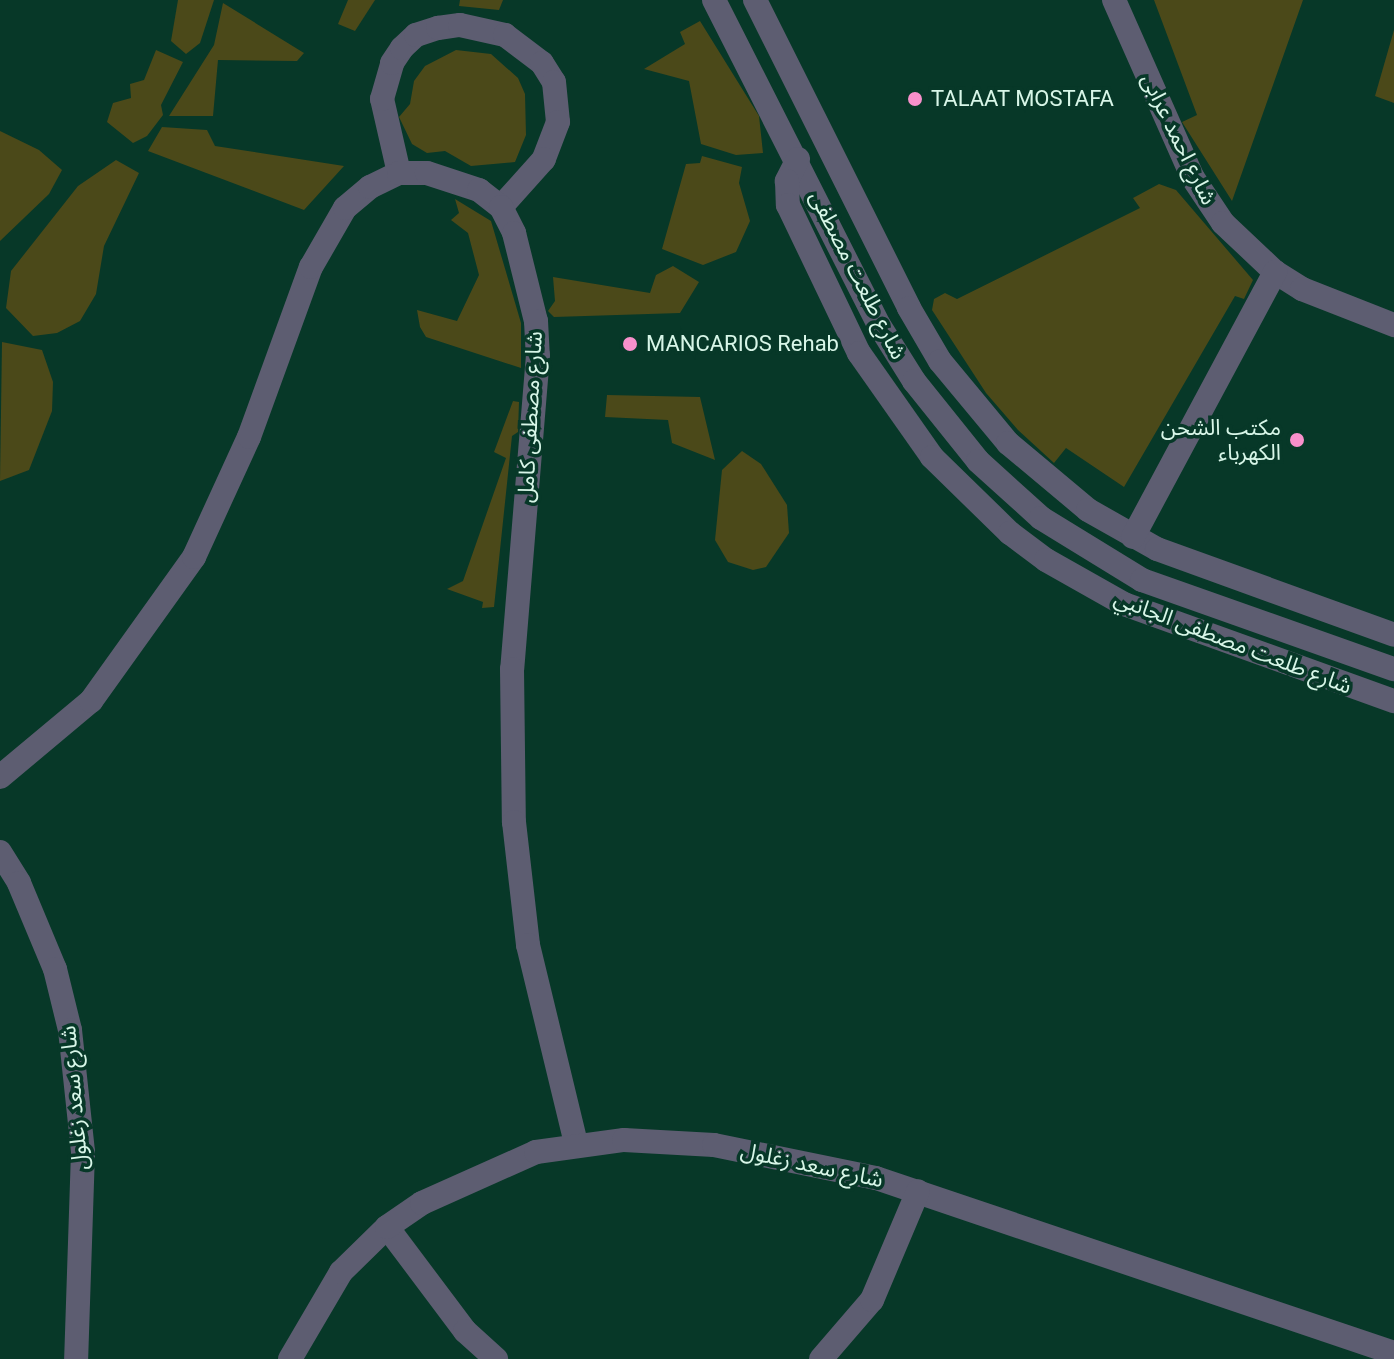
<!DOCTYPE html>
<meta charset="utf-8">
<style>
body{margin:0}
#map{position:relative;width:1394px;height:1359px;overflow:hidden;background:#073828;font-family:Roboto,"Noto Sans Arabic",sans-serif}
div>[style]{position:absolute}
.green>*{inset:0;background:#4b4919}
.minor>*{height:24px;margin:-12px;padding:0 12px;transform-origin:12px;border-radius:12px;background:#5d5d71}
.dots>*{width:22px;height:22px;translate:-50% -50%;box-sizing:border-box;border:4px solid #073828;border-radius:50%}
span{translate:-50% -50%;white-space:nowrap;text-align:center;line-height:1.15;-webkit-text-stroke:7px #073828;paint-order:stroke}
.poi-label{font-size:22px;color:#d8f6e8}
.left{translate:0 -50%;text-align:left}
.right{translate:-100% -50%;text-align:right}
.street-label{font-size:22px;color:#d8f6e8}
</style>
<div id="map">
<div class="green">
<i style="clip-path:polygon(178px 0,214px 0,200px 43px,186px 54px,171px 41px)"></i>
<i style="clip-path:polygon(348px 0,375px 0,355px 31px,338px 24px)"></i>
<i style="clip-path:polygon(460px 0,503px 0,499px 10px,459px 6px)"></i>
<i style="clip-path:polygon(1154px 0,1303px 0,1232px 201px,1182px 122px,1197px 115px)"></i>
<i style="clip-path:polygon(223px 3px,304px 53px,297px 61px,218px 60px,213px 116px,169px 116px,214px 45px)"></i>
<i style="clip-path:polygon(700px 21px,759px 116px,763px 153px,736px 155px,701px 144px,689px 81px,644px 69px,685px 44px,680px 32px)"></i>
<i style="clip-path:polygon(1394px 30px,1394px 103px,1375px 96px)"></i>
<i style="clip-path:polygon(156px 50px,183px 62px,161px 105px,163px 115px,147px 136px,133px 143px,107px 122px,113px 103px,131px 98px,130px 84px,144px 80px)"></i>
<i style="clip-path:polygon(456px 50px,491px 54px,518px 78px,525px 94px,526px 135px,515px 162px,471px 166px,445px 151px,427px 153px,412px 144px,399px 117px,410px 104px,414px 81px,425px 66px)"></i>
<i style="clip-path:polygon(162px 127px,207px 130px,215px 146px,344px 166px,304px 210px,148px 151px)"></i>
<i style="clip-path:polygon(0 131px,39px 150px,62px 170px,49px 194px,0 241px)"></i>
<i style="clip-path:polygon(702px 156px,742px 167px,739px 183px,750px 221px,736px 252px,703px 265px,662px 249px,686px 164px,700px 163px)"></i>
<i style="clip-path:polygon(116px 160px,139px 173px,104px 246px,96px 294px,80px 321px,57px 333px,33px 336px,6px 308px,11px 271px,78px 186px)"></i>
<i style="clip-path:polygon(1159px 184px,1176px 190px,1253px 280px,1244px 299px,1235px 296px,1124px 487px,1066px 448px,1054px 463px,1018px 430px,986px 393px,932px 310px,934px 299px,945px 293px,957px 299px,1140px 208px,1133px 198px)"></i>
<i style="clip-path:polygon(455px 199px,491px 221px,521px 323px,521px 368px,426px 337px,420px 327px,417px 310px,457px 321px,479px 275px,468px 233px,451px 220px,459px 213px)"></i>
<i style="clip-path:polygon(673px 266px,699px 282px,680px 313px,554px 317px,548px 311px,555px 301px,553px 277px,650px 293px,656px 275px)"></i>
<i style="clip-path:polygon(2px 342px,42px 350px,53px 382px,52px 411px,29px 470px,0 481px)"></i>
<i style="clip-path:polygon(607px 395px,700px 397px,715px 460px,672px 443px,668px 420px,605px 417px)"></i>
<i style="clip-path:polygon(513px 401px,519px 402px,518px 432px,512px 436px,494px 607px,482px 608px,483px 602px,447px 589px,463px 581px,506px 458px,494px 452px)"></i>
<i style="clip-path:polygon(742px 451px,761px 464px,787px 505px,789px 533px,766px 567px,753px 570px,728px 562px,715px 540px,722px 470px)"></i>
</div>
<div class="minor">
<i style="left:714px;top:0;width:364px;rotate:63.1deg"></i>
<i style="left:879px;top:325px;width:66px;rotate:58deg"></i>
<i style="left:914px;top:381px;width:102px;rotate:51.3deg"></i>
<i style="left:978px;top:461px;width:85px;rotate:42.1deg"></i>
<i style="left:1041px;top:518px;width:119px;rotate:31.5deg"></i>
<i style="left:1142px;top:580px;width:267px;rotate:19.5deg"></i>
<i style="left:755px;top:0;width:344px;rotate:63.4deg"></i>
<i style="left:909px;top:308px;width:61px;rotate:59.7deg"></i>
<i style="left:940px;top:361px;width:107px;rotate:50.3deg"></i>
<i style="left:1008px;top:443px;width:104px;rotate:39.9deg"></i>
<i style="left:1088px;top:510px;width:79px;rotate:29.5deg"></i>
<i style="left:1157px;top:549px;width:252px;rotate:19.9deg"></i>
<i style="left:1114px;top:0;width:195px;rotate:66.1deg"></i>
<i style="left:1193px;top:178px;width:54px;rotate:56.3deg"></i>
<i style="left:1223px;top:223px;width:71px;rotate:43.3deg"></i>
<i style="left:1275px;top:272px;width:32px;rotate:32deg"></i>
<i style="left:1302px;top:289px;width:99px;rotate:21.4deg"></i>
<i style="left:798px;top:159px;width:25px;rotate:117deg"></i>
<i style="left:787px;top:181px;width:24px;rotate:88deg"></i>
<i style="left:788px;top:205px;width:164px;rotate:64.4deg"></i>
<i style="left:859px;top:353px;width:127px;rotate:54.9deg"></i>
<i style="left:932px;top:457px;width:109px;rotate:44.3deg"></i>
<i style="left:1010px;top:533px;width:45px;rotate:36.9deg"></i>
<i style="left:1046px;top:560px;width:90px;rotate:29.4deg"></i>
<i style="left:1124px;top:604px;width:287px;rotate:19.8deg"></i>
<i style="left:399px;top:173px;width:76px;rotate:-102.9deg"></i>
<i style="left:382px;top:99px;width:37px;rotate:-74deg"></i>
<i style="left:392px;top:63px;width:18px;rotate:-56deg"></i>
<i style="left:402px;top:48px;width:19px;rotate:-43deg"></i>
<i style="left:416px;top:35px;width:23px;rotate:-18deg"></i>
<i style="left:438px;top:28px;width:22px;rotate:-8deg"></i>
<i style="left:460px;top:25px;width:46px;rotate:12.5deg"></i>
<i style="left:505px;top:35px;width:46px;rotate:37.1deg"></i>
<i style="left:542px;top:63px;width:22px;rotate:58deg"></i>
<i style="left:554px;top:82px;width:40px;rotate:84.3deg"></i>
<i style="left:558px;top:122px;width:40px;rotate:111deg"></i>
<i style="left:544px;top:159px;width:64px;rotate:131.9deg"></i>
<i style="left:1133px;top:537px;width:301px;rotate:-61.8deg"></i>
<i style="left:0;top:777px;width:119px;rotate:-39.9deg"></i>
<i style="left:91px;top:701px;width:177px;rotate:-54.4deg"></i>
<i style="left:194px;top:557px;width:132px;rotate:-65.4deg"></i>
<i style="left:249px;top:437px;width:181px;rotate:-70deg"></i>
<i style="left:311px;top:267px;width:68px;rotate:-60deg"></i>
<i style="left:345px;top:208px;width:33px;rotate:-40deg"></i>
<i style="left:370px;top:187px;width:32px;rotate:-26deg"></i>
<i style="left:399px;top:173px;width:28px"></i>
<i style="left:427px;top:173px;width:55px;rotate:18.1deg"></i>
<i style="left:479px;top:190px;width:28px;rotate:38deg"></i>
<i style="left:501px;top:207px;width:29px;rotate:63deg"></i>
<i style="left:514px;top:233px;width:91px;rotate:76deg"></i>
<i style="left:536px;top:321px;width:34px;rotate:87deg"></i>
<i style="left:538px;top:355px;width:315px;rotate:94.7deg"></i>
<i style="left:512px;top:669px;width:153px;rotate:89.3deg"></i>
<i style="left:514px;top:822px;width:124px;rotate:83.5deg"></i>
<i style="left:528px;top:945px;width:204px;rotate:76.4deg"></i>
<i style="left:0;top:852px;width:36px;rotate:58deg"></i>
<i style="left:19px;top:883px;width:93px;rotate:67.3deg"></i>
<i style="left:55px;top:969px;width:63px;rotate:76.2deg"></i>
<i style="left:70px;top:1030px;width:123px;rotate:83.9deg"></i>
<i style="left:83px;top:1152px;width:207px;rotate:91.9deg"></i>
<i style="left:387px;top:1227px;width:130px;rotate:53.1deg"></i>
<i style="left:465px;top:1331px;width:42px;rotate:42.1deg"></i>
<i style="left:290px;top:1359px;width:101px;rotate:-59.6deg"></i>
<i style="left:341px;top:1272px;width:64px;rotate:-44.4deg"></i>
<i style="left:387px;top:1227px;width:42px;rotate:-34.4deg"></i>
<i style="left:422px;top:1203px;width:125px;rotate:-24.1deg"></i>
<i style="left:536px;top:1152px;width:89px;rotate:-7.8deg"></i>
<i style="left:624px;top:1140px;width:90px;rotate:3.2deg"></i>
<i style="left:714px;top:1145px;width:165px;rotate:11.5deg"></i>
<i style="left:876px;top:1178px;width:547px;rotate:18.67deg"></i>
<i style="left:821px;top:1359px;width:78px;rotate:-49.2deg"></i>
<i style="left:872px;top:1300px;width:118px;rotate:-67.1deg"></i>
</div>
<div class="dots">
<i style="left:915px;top:99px;background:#f890cb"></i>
<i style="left:630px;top:344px;background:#f890cb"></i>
<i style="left:1297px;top:440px;background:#f890cb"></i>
</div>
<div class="poi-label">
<span class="left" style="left:931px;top:99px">TALAAT MOSTAFA</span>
<span class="left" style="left:646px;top:344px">MANCARIOS Rehab</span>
<span class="right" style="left:1281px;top:440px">مكتب الشحن<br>الكهرباء</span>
</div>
<div class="street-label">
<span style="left:1179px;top:139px;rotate:64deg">شارع احمد عرابى</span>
<span style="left:858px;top:275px;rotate:63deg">شارع طلعت مصطفى</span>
<span style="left:530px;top:417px;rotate:-87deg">شارع مصطفى كامل</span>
<span style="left:1233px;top:642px;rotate:21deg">شارع طلعت مصطفى الجانبي</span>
<span style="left:74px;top:1098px;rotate:-95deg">شارع سعد زغلول</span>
<span style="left:812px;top:1165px;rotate:12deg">شارع سعد زغلول</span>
</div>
</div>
